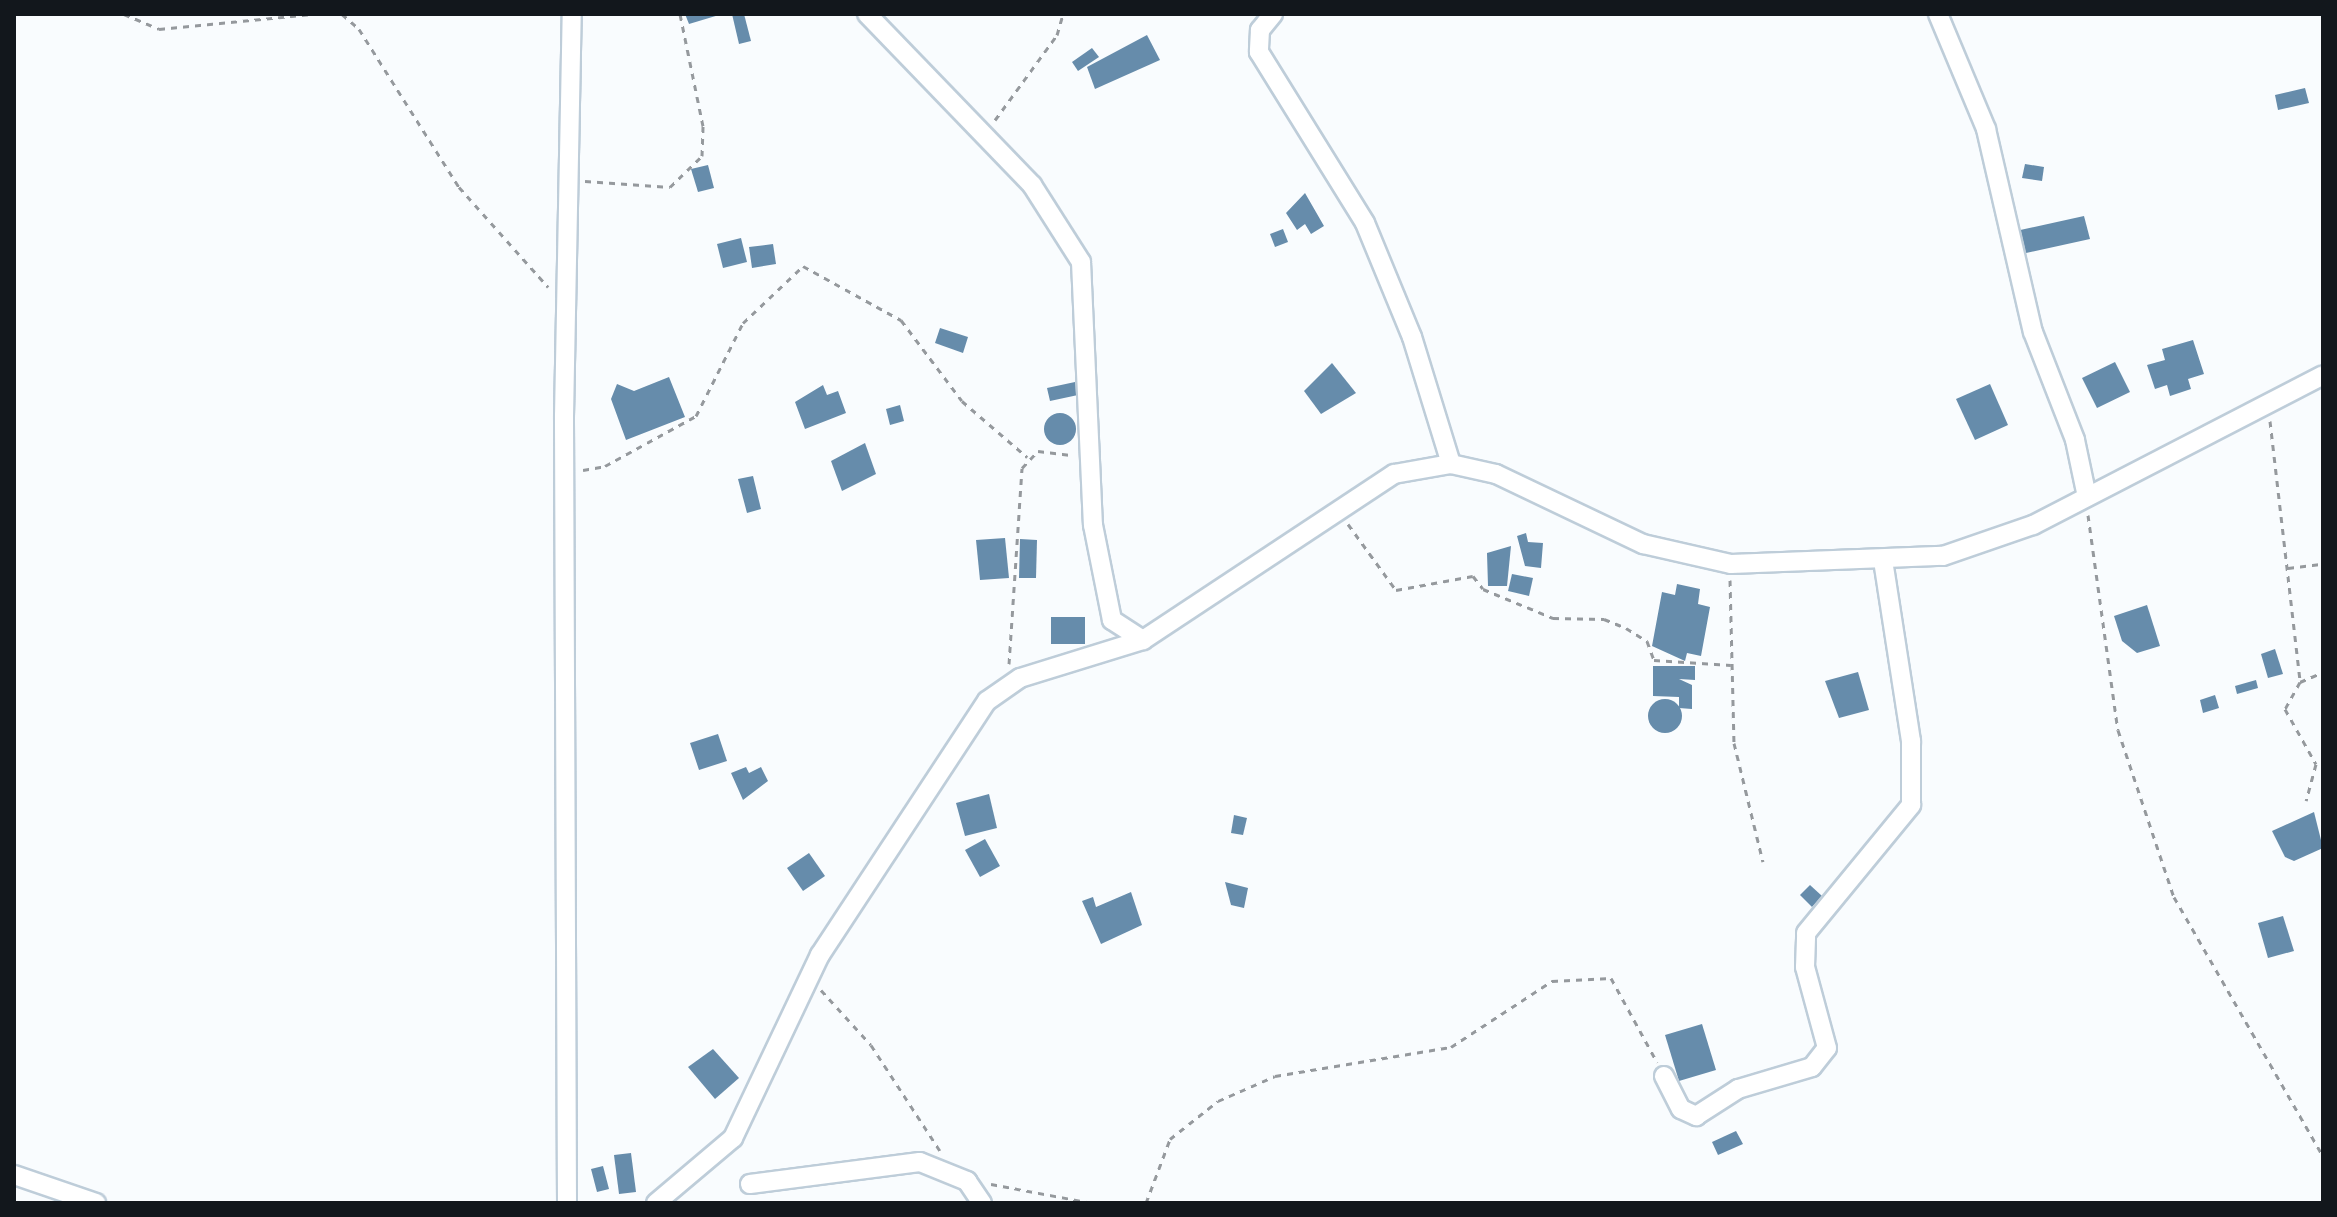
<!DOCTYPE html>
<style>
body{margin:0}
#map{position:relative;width:2337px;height:1217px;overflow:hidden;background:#f9fcfe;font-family:Arial,sans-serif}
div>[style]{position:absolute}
.building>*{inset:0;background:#668cab}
.round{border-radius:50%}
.path>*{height:3px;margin-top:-1.5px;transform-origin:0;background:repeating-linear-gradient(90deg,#95999d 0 6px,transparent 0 12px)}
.roads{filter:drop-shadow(2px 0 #becdd9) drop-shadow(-2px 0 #becdd9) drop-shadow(0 2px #becdd9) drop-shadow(0 -2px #becdd9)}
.minor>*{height:18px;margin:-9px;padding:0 9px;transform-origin:9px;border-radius:9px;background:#fff}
span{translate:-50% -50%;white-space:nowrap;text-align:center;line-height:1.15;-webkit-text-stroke:6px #fff;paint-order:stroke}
.frame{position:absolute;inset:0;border:16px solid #12171c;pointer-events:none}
</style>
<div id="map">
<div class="building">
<i style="clip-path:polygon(685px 14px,719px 14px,719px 15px,689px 24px)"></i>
<i style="clip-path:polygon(732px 14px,744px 14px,751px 41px,739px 44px)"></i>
<i style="clip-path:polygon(1147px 35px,1160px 60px,1095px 89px,1087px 67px)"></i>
<i style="clip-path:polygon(1092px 48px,1099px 57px,1078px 71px,1072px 62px)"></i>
<i style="clip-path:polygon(2305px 88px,2309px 103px,2278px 110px,2275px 95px)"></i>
<i style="clip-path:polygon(2025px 164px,2044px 167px,2042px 181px,2022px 178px)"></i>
<i style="clip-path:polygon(708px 165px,714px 188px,698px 192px,691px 169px)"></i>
<i style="clip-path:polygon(1305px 193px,1324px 226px,1311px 234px,1305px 224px,1297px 230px,1286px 213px)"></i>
<i style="clip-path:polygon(2084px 216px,2090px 239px,2017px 255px,2011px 232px)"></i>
<i style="clip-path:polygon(1283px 229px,1288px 242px,1275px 247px,1270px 234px)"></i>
<i style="clip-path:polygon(741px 238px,747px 262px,723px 268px,717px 244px)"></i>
<i style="clip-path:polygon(773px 244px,776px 264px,752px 268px,749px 247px)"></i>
<i style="clip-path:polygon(940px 328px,968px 337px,963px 353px,935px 343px)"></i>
<i style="clip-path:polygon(2193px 340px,2204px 374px,2188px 379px,2191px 389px,2170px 396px,2167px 385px,2155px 389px,2147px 365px,2165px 360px,2162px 349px)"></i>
<i style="clip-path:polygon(2115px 362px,2130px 392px,2097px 408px,2082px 378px)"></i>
<i style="clip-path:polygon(1332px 363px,1356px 393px,1321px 414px,1304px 391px)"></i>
<i style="clip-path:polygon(669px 377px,685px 417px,626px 440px,611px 399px,617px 384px,634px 391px)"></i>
<i style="clip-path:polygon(1075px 382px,1078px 395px,1050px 401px,1047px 388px)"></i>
<i style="clip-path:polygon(1990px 384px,2008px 425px,1975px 440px,1956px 399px)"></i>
<i style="clip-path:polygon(823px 385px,827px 395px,838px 391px,846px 413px,805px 429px,795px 402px)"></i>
<i style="clip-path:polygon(900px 405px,904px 421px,890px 425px,886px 409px)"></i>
<i class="round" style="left:1044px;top:413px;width:32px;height:32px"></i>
<i style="clip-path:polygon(865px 443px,876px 474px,842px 491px,831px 461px)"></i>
<i style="clip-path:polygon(753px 476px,761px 509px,747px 513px,738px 479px)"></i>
<i style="clip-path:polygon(1526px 533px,1528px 542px,1543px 543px,1541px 568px,1525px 566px,1517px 536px)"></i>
<i style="clip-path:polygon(1005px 538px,1009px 578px,980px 580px,976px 540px)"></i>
<i style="clip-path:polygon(1020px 539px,1037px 540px,1036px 578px,1019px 578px)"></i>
<i style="clip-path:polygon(1511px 546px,1507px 586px,1488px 586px,1487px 553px)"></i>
<i style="clip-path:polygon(1512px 574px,1533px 578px,1529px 596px,1508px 591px)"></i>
<i style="clip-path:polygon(1677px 584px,1700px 589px,1698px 604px,1710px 607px,1701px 656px,1687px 653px,1685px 661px,1652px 646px,1662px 592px,1675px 595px)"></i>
<i style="clip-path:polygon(2147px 605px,2160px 646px,2137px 653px,2122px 641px,2114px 616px)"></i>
<i style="clip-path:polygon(1051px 617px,1085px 617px,1085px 644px,1051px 644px)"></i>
<i style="clip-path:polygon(2275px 649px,2283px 674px,2268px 678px,2261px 654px)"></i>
<i style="clip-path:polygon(1653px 666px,1695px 666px,1695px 680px,1679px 679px,1692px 685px,1692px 709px,1679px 708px,1679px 697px,1653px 696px)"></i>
<i style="clip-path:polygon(1858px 672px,1869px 710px,1839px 718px,1825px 681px)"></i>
<i style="clip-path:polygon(2256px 680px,2258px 688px,2237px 694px,2235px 686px)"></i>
<i style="clip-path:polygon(2215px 695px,2219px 708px,2203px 713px,2200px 700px)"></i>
<i class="round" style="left:1648px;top:699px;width:34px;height:34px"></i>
<i style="clip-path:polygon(718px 734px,727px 761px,699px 770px,690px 743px)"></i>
<i style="clip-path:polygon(746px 767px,749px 773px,761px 767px,768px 781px,743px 800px,731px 773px)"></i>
<i style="clip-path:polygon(989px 794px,997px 828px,965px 836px,956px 803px)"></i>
<i style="clip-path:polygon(2314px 812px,2323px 848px,2294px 861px,2285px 857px,2272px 831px)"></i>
<i style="clip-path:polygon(1234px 815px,1247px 818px,1243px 835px,1231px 833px)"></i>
<i style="clip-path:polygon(985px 839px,1000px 866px,980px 877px,965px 850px)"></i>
<i style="clip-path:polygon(809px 853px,825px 876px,803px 891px,787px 868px)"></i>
<i style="clip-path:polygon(1225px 882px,1248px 888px,1244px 908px,1231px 905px)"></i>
<i style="clip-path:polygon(1810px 885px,1822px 896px,1812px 907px,1800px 895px)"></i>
<i style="clip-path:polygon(1131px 892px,1142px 925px,1101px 944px,1082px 901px,1093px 897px,1096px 907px)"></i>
<i style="clip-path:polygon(2283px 916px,2294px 951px,2268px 958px,2258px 923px)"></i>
<i style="clip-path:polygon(1702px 1024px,1716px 1070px,1679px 1081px,1665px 1035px)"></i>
<i style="clip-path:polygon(713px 1049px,739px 1078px,715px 1099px,688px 1067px)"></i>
<i style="clip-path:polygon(1736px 1131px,1743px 1144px,1718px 1155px,1712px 1142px)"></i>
<i style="clip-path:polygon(631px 1153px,636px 1192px,619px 1194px,614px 1155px)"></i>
<i style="clip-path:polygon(603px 1166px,609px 1189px,597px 1192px,591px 1169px)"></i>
</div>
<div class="path">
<i style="left:124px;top:14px;width:38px;rotate:23deg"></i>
<i style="left:159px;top:29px;width:154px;rotate:-5.6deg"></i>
<i style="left:342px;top:14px;width:23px;rotate:41deg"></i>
<i style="left:359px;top:29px;width:187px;rotate:57.7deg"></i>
<i style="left:459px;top:187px;width:134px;rotate:48.3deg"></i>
<i style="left:995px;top:120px;width:105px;rotate:-53.9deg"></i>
<i style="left:1057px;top:35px;width:22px;rotate:-74deg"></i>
<i style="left:585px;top:181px;width:85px;rotate:4deg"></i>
<i style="left:670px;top:187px;width:45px;rotate:-44.1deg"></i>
<i style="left:702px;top:156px;width:30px;rotate:-88deg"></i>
<i style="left:703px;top:126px;width:114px;rotate:-101.6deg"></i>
<i style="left:2270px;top:421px;width:263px;rotate:83.4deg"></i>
<i style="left:2300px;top:682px;width:31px;rotate:119deg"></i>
<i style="left:2285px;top:709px;width:63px;rotate:60.6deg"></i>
<i style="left:2316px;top:764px;width:38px;rotate:105deg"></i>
<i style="left:583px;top:470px;width:22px;rotate:-10deg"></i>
<i style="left:605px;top:466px;width:104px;rotate:-28.8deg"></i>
<i style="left:696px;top:416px;width:104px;rotate:-63.2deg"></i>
<i style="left:743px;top:323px;width:83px;rotate:-43.5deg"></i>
<i style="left:803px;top:266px;width:112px;rotate:28.9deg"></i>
<i style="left:901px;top:320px;width:101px;rotate:53deg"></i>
<i style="left:962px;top:401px;width:86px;rotate:40.7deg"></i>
<i style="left:2088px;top:515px;width:217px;rotate:82.1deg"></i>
<i style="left:2118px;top:730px;width:176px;rotate:71.5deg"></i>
<i style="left:2174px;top:897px;width:299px;rotate:60.1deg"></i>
<i style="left:1348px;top:524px;width:82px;rotate:54deg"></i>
<i style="left:1396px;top:590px;width:78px;rotate:-10.3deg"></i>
<i style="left:1473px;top:576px;width:16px;rotate:52deg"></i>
<i style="left:1483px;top:589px;width:76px;rotate:22.5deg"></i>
<i style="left:1553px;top:618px;width:51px;rotate:1.1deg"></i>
<i style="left:1604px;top:619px;width:24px;rotate:22deg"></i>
<i style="left:1626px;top:628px;width:25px;rotate:32deg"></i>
<i style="left:1647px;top:641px;width:20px;rotate:70deg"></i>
<i style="left:1654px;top:660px;width:77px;rotate:3.7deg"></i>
<i style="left:2288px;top:568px;width:35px;rotate:-7deg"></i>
<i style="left:1730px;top:580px;width:163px;rotate:88.6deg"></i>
<i style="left:1734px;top:743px;width:122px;rotate:76.3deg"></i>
<i style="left:1009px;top:664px;width:196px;rotate:-86.2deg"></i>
<i style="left:1022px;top:468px;width:23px;rotate:-47deg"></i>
<i style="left:1038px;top:451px;width:35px;rotate:7deg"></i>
<i style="left:2300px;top:682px;width:25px;rotate:-23deg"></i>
<i style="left:821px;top:990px;width:74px;rotate:47.7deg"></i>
<i style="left:871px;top:1045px;width:126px;rotate:56.9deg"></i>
<i style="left:991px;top:1184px;width:104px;rotate:10.6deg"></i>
<i style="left:1146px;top:1203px;width:68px;rotate:-69.4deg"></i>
<i style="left:1170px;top:1139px;width:61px;rotate:-38.4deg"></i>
<i style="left:1218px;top:1101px;width:62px;rotate:-23.7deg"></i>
<i style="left:1275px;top:1076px;width:178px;rotate:-9.4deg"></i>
<i style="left:1451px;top:1047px;width:121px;rotate:-33.2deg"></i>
<i style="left:1552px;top:981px;width:59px;rotate:-2.9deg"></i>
<i style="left:1611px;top:978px;width:96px;rotate:61.3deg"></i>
</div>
<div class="roads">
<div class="minor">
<i style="left:867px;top:14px;width:238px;rotate:46deg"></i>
<i style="left:1032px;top:185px;width:91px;rotate:57.5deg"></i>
<i style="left:1081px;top:262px;width:263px;rotate:87.4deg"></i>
<i style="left:1093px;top:525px;width:97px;rotate:78.7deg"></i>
<i style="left:1112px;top:620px;width:37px;rotate:33deg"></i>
<i style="left:1273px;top:14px;width:21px;rotate:129deg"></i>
<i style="left:1260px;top:30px;width:22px;rotate:93deg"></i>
<i style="left:1259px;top:52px;width:201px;rotate:58.2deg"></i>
<i style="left:1365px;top:223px;width:123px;rotate:67.6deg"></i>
<i style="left:1412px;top:337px;width:133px;rotate:72.9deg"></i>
<i style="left:1938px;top:14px;width:125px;rotate:67.3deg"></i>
<i style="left:1986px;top:129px;width:208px;rotate:77deg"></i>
<i style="left:2033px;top:332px;width:116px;rotate:68.7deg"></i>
<i style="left:2075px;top:440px;width:58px;rotate:78.1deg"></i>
<i style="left:1664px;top:1076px;width:37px;rotate:63deg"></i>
<i style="left:1681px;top:1109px;width:17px;rotate:25deg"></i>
<i style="left:1696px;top:1116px;width:50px;rotate:-32.7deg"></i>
<i style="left:1738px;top:1089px;width:77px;rotate:-16.6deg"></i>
<i style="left:1812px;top:1067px;width:24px;rotate:-52deg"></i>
<i style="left:1827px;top:1048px;width:84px;rotate:-105.2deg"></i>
<i style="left:1805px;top:967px;width:34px;rotate:-88deg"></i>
<i style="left:1806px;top:933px;width:166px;rotate:-50.6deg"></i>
<i style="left:1911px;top:805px;width:64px;rotate:-90deg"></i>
<i style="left:1911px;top:741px;width:182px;rotate:-98.8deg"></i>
<i style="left:14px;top:1175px;width:87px;rotate:18.9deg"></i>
<i style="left:750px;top:1184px;width:171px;rotate:-7.4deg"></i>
<i style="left:920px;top:1162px;width:51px;rotate:22deg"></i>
<i style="left:967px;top:1181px;width:27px;rotate:56deg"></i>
<i style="left:567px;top:1203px;width:787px;rotate:-90.22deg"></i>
<i style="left:564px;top:416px;width:402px;rotate:-88.9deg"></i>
<i style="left:656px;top:1203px;width:101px;rotate:-40.2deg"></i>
<i style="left:733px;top:1138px;width:203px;rotate:-64.6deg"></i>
<i style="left:820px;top:955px;width:304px;rotate:-56.7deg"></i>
<i style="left:987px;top:701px;width:40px;rotate:-34.9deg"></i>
<i style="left:1020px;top:678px;width:129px;rotate:-17.2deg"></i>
<i style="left:1143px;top:640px;width:301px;rotate:-33.5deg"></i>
<i style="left:1394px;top:474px;width:58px;rotate:-10deg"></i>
<i style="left:1451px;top:464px;width:46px;rotate:12.5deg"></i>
<i style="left:1496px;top:474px;width:163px;rotate:25.5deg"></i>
<i style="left:1643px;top:544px;width:90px;rotate:12.8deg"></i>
<i style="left:1731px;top:564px;width:212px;rotate:-2.2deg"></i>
<i style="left:1943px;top:556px;width:95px;rotate:-19deg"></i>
<i style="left:2033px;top:525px;width:326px;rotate:-27.3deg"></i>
</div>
</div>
<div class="frame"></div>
</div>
